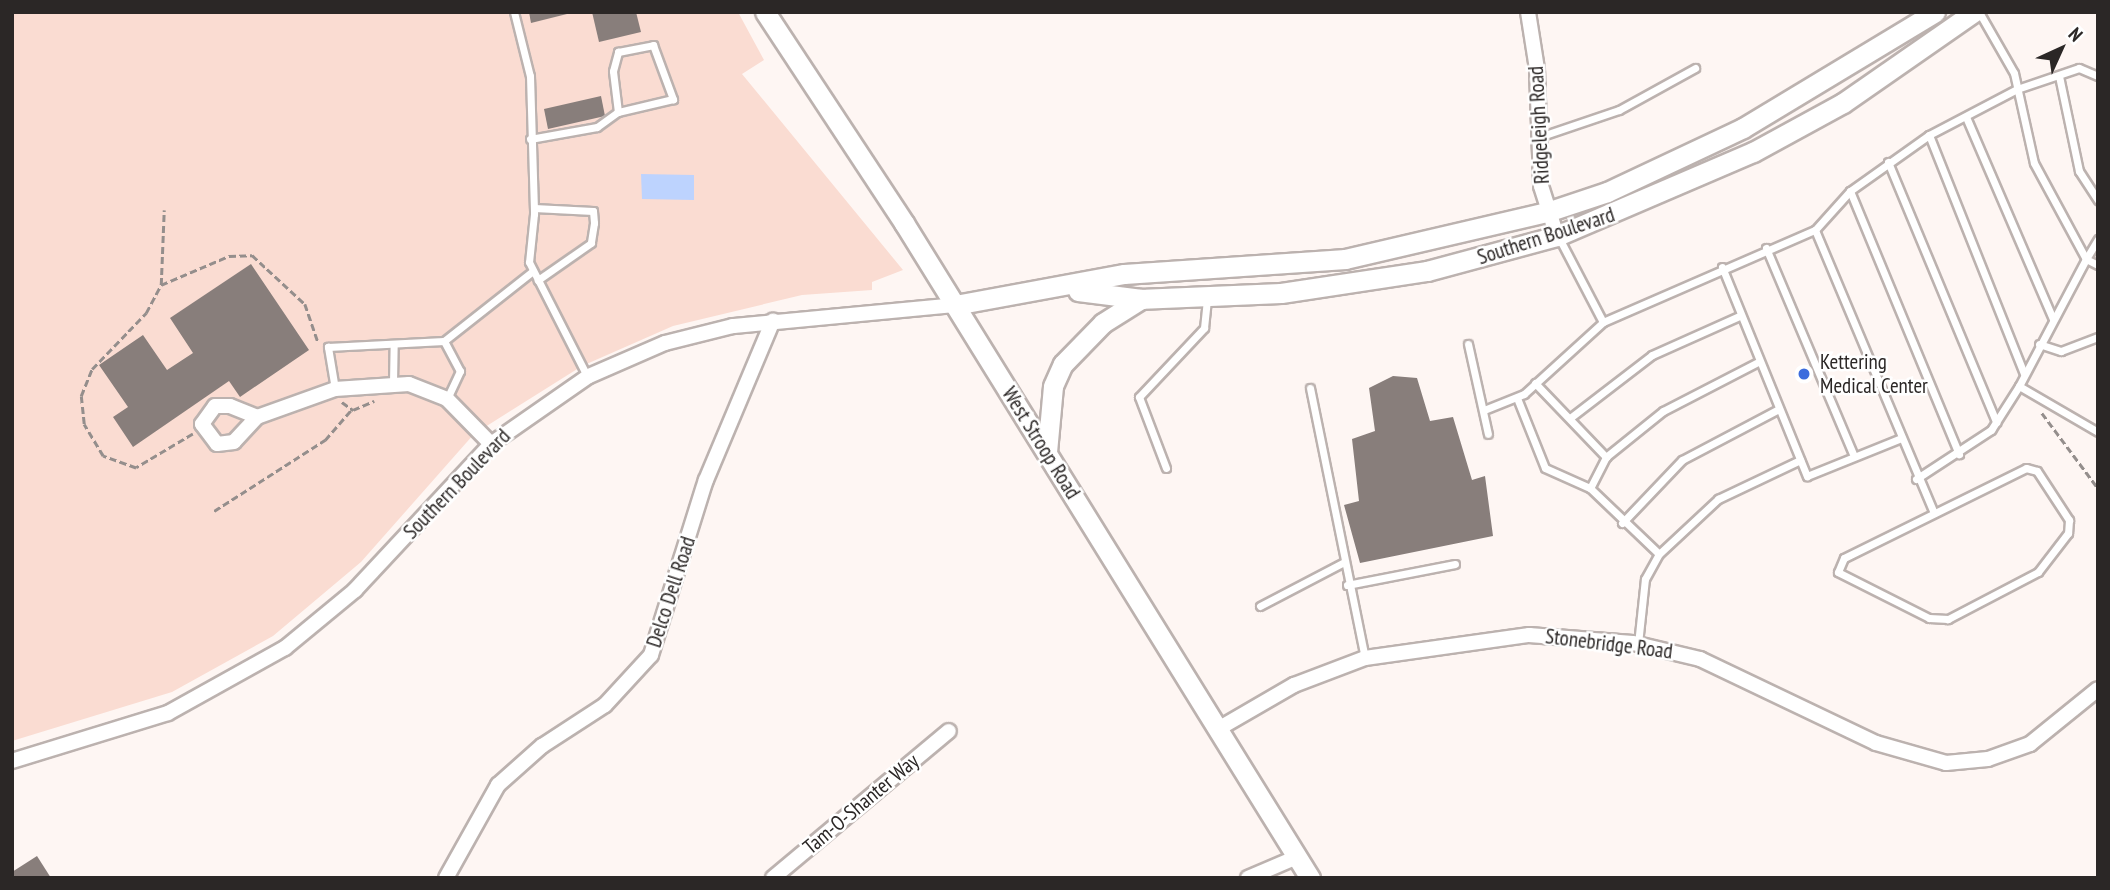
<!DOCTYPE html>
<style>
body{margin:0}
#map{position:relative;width:2110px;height:890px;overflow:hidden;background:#fef6f3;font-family:"PT Sans Narrow",sans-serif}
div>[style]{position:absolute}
.green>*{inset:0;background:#fadcd2}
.water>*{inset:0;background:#bdd3fe}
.building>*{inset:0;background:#887e7b}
.path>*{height:2.5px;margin-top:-1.25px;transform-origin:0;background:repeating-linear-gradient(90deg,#948e8c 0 7px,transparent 0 10.5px)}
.roads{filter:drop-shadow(2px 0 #bcb2af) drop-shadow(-2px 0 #bcb2af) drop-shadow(0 2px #bcb2af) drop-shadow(0 -2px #bcb2af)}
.lane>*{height:7px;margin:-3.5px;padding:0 3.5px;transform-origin:3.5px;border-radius:3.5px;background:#fff}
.street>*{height:14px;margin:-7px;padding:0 7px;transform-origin:7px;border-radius:7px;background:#fff}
.secondary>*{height:19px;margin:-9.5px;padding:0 9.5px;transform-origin:9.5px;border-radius:9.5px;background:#fff}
.dots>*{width:19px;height:19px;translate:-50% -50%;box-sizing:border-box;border:4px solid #fff;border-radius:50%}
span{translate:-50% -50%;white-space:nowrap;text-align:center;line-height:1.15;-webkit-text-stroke:5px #fff;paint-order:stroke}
.street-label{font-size:21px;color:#2b2726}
.poi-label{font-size:21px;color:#2b2726}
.left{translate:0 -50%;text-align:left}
.frame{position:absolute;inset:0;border:14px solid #2b2726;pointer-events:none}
.north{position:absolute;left:2026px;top:14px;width:70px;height:70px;-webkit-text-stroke:5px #fff;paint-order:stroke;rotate:45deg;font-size:19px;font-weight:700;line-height:28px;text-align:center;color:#2b2726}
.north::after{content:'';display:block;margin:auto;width:24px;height:32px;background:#2b2726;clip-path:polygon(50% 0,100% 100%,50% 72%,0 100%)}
</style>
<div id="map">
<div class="green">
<i style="clip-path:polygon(12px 12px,738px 12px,764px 60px,742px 74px,903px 270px,872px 282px,872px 290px,802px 295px,673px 326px,582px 366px,474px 434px,361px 562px,273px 636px,172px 692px,12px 741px)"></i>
</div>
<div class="water">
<i style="clip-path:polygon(641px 174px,694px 175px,694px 200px,642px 199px)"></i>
</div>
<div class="building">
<i style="clip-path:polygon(529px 12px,571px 12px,571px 13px,531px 23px)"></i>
<i style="clip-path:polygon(592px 12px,636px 12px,641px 32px,599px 42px)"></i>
<i style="clip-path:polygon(601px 96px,605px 116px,548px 129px,544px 109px)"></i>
<i style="clip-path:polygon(251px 264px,309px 350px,240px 397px,229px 381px,133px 447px,113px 417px,128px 407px,99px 365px,143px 335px,167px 370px,193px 353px,170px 318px)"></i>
<i style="clip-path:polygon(1393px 376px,1417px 378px,1430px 421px,1453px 417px,1472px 480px,1485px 476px,1493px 536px,1360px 563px,1344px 505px,1359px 501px,1352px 439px,1375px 431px,1369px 388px)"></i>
<i style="clip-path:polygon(37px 856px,51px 878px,12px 878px,12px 872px)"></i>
</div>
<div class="path">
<i style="left:161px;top:285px;width:75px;rotate:-87.7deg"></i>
<i style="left:342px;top:402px;width:14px;rotate:36deg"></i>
<i style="left:353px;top:410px;width:23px;rotate:-23deg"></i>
<i style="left:2042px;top:413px;width:94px;rotate:53.3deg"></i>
<i style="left:193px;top:434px;width:66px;rotate:149.2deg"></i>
<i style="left:136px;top:468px;width:35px;rotate:-160deg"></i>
<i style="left:103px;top:456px;width:37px;rotate:-121deg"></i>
<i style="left:84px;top:424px;width:28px;rotate:-96deg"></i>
<i style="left:81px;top:396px;width:29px;rotate:-68deg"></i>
<i style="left:92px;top:369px;width:78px;rotate:-46deg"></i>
<i style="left:146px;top:313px;width:32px;rotate:-62deg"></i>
<i style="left:161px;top:285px;width:74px;rotate:-23.1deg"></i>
<i style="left:229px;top:256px;width:23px;rotate:-2deg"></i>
<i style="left:252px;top:255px;width:72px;rotate:42.8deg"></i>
<i style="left:305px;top:304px;width:39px;rotate:71deg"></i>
<i style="left:214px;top:511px;width:132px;rotate:-32.6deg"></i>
<i style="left:325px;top:440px;width:40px;rotate:-49deg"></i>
</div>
<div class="roads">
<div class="lane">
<i style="left:514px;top:12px;width:66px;rotate:76deg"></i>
<i style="left:530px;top:76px;width:138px;rotate:88.3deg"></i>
<i style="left:534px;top:214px;width:48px;rotate:95.9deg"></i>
<i style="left:529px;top:262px;width:128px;rotate:63deg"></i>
<i style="left:1979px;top:12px;width:70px;rotate:60.2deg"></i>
<i style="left:2014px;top:73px;width:92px;rotate:77.5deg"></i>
<i style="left:2034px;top:163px;width:109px;rotate:61.6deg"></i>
<i style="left:2086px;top:259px;width:144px;rotate:117.8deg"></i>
<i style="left:2019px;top:386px;width:91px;rotate:30.2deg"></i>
<i style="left:2059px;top:76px;width:97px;rotate:78.1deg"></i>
<i style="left:2079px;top:171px;width:35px;rotate:57deg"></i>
<i style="left:1966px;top:117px;width:220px;rotate:66.7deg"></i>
<i style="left:1929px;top:135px;width:257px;rotate:68.3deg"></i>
<i style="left:1542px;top:136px;width:81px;rotate:-18.7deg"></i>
<i style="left:1619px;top:110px;width:87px;rotate:-28.9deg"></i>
<i style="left:530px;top:139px;width:68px;rotate:-10.2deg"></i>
<i style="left:597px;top:127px;width:26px;rotate:-36deg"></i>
<i style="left:618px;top:112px;width:41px;rotate:-97deg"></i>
<i style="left:613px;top:71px;width:20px;rotate:-75deg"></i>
<i style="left:618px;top:52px;width:36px;rotate:-11deg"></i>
<i style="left:653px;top:45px;width:58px;rotate:69.7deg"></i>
<i style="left:673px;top:99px;width:57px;rotate:166.7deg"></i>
<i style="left:1888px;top:162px;width:282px;rotate:67.4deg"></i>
<i style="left:1850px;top:191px;width:97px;rotate:-35.3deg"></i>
<i style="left:1929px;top:135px;width:99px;rotate:-27.6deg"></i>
<i style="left:2017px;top:89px;width:65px;rotate:-18.7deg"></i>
<i style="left:2079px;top:68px;width:21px;rotate:23deg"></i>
<i style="left:534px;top:208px;width:59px;rotate:2.9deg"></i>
<i style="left:593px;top:211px;width:12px;rotate:85deg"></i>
<i style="left:594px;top:223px;width:20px;rotate:99deg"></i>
<i style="left:591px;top:243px;width:65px;rotate:145.1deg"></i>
<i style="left:1815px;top:230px;width:307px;rotate:67.2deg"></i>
<i style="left:1558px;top:236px;width:97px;rotate:62.4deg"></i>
<i style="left:2098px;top:239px;width:23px;rotate:121deg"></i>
<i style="left:2086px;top:259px;width:13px;rotate:27deg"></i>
<i style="left:1766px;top:248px;width:226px;rotate:67.1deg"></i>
<i style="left:1722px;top:267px;width:226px;rotate:67.9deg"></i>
<i style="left:1807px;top:476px;width:99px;rotate:-21.9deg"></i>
<i style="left:444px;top:341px;width:34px;rotate:62deg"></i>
<i style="left:460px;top:371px;width:31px;rotate:115deg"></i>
<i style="left:1468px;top:344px;width:92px;rotate:77.5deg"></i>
<i style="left:2039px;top:344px;width:23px;rotate:18deg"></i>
<i style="left:2061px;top:351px;width:40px;rotate:-21deg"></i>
<i style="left:1758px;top:362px;width:107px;rotate:152.7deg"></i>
<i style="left:1663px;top:411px;width:73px;rotate:141.1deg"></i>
<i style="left:1606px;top:457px;width:35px;rotate:117deg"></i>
<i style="left:1590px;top:488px;width:95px;rotate:43.7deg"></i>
<i style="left:1659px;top:554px;width:81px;rotate:-43deg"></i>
<i style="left:1718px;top:499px;width:91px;rotate:-25.4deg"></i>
<i style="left:393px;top:383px;width:39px;rotate:-89deg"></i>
<i style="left:1535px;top:383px;width:103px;rotate:46.2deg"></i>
<i style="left:1310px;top:388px;width:276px;rotate:78.5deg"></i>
<i style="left:335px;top:389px;width:43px;rotate:-99.5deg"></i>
<i style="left:328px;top:347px;width:116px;rotate:-3deg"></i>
<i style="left:444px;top:341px;width:113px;rotate:-38.2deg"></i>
<i style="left:1517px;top:398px;width:75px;rotate:68.2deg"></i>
<i style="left:1545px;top:468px;width:49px;rotate:24deg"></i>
<i style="left:1484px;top:410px;width:43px;rotate:-21.8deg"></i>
<i style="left:1524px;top:394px;width:107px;rotate:-42.3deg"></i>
<i style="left:1603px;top:322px;width:231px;rotate:-23.5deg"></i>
<i style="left:1815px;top:230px;width:52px;rotate:-48.1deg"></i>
<i style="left:1850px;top:191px;width:285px;rotate:67.5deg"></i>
<i style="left:1570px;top:418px;width:103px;rotate:-37.5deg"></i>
<i style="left:1652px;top:355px;width:95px;rotate:-24.1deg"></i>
<i style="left:1166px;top:468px;width:76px;rotate:-110.8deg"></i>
<i style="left:1139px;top:397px;width:95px;rotate:-46.7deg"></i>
<i style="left:1204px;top:328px;width:31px;rotate:-84deg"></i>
<i style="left:2026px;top:468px;width:11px;rotate:15deg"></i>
<i style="left:2037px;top:471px;width:59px;rotate:56.9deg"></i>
<i style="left:2069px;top:520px;width:13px;rotate:94deg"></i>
<i style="left:2068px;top:533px;width:49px;rotate:127.6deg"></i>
<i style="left:2038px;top:572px;width:102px;rotate:152.4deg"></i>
<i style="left:1948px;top:619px;width:19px;rotate:-177deg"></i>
<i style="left:1929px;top:618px;width:102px;rotate:-153.2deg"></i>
<i style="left:1838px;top:572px;width:15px;rotate:-67deg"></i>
<i style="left:1844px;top:558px;width:203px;rotate:-26.3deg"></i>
<i style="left:1916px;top:479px;width:90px;rotate:-33.2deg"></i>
<i style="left:1991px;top:430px;width:52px;rotate:-57.5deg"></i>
<i style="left:1622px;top:523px;width:87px;rotate:-46.4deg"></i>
<i style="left:1682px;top:460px;width:107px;rotate:-27.8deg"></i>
<i style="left:1347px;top:585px;width:110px;rotate:-11deg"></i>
<i style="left:1260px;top:606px;width:95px;rotate:-27.6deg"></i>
<i style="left:1638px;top:644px;width:65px;rotate:-83.9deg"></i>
<i style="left:1645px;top:579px;width:29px;rotate:-61deg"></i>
</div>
<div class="street">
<i style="left:1528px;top:12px;width:58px;rotate:81deg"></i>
<i style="left:1537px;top:69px;width:117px;rotate:88deg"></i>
<i style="left:1541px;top:186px;width:52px;rotate:72.3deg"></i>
<i style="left:215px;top:406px;width:15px"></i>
<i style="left:230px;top:406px;width:29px;rotate:22deg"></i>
<i style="left:257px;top:417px;width:34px;rotate:133deg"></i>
<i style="left:234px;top:442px;width:17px;rotate:173deg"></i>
<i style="left:217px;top:444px;width:25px;rotate:-127deg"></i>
<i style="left:202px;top:424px;width:22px;rotate:-54deg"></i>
<i style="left:257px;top:417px;width:83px;rotate:-19.7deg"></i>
<i style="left:335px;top:389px;width:74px;rotate:-3.9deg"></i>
<i style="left:409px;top:384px;width:41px;rotate:21.5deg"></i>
<i style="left:447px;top:399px;width:63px;rotate:45.6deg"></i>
<i style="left:1218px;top:729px;width:88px;rotate:-30.1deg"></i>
<i style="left:1294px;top:685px;width:76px;rotate:-20.8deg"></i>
<i style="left:1365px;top:658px;width:166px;rotate:-8deg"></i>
<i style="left:1529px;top:635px;width:104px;rotate:4.4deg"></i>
<i style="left:1633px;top:643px;width:69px;rotate:13.4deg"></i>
<i style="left:1700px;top:659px;width:195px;rotate:25.5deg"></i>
<i style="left:1876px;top:743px;width:73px;rotate:15.9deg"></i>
<i style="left:1946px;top:763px;width:42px;rotate:-5.4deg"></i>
<i style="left:1988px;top:759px;width:45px;rotate:-19.7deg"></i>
<i style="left:2030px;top:744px;width:87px;rotate:-39deg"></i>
<i style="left:12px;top:761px;width:163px;rotate:-17.1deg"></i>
<i style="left:168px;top:713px;width:134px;rotate:-29.1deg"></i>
<i style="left:285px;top:648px;width:91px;rotate:-39.6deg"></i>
<i style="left:355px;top:590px;width:200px;rotate:-47deg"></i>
<i style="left:491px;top:444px;width:119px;rotate:-34.8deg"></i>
<i style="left:589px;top:376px;width:83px;rotate:-23.5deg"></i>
<i style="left:665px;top:343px;width:70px;rotate:-14deg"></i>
<i style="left:733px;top:326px;width:223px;rotate:-5.4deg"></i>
<i style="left:446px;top:878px;width:107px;rotate:-60.8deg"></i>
<i style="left:498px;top:785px;width:59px;rotate:-41.6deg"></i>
<i style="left:542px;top:746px;width:75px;rotate:-33.1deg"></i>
<i style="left:605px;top:705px;width:68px;rotate:-47.4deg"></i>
<i style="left:651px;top:655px;width:183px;rotate:-72.6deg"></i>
<i style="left:706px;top:480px;width:173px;rotate:-67.2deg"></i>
<i style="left:773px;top:878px;width:229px;rotate:-39.9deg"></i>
<i style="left:1248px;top:878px;width:53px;rotate:-23.2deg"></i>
</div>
<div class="secondary">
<i style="left:765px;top:12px;width:253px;rotate:56.6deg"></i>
<i style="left:904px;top:223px;width:771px;rotate:58.21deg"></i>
<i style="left:1078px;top:291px;width:64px;rotate:7.2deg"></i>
<i style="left:1141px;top:299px;width:140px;rotate:-2.5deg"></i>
<i style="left:1281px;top:293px;width:148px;rotate:-8.6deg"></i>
<i style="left:1427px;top:271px;width:135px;rotate:-15.1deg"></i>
<i style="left:1557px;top:236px;width:213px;rotate:-23.2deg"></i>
<i style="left:1753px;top:152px;width:102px;rotate:-28.6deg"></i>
<i style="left:1843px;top:103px;width:160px;rotate:-34.8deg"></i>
<i style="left:955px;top:305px;width:172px;rotate:-10.4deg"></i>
<i style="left:1124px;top:274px;width:222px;rotate:-3.9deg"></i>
<i style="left:1345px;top:259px;width:207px;rotate:-13.1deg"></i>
<i style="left:1547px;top:212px;width:63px;rotate:-18.4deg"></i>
<i style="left:1607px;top:192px;width:150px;rotate:-25.2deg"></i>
<i style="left:1743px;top:128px;width:224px;rotate:-31.1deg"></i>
<i style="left:1047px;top:452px;width:66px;rotate:-84.8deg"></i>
<i style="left:1053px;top:386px;width:24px;rotate:-66deg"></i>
<i style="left:1063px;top:364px;width:57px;rotate:-45.7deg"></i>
<i style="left:1103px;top:323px;width:45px;rotate:-32.3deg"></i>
</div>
</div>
<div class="dots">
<i style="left:1804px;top:374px;background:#3c6cdd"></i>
</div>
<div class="street-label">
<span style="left:1539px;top:125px;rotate:-93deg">Ridgeleigh Road</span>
<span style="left:1546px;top:236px;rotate:-18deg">Southern Boulevard</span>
<span style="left:1041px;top:443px;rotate:58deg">West Stroop Road</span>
<span style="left:457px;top:484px;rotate:-46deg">Southern Boulevard</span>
<span style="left:671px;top:592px;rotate:-72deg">Delco Dell Road</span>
<span style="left:1609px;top:644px;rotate:7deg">Stonebridge Road</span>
<span style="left:861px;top:804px;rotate:-40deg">Tam-O-Shanter Way</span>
</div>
<div class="poi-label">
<span class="left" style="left:1820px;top:374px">Kettering<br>Medical Center</span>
</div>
<div class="frame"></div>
<div class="north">N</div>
</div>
